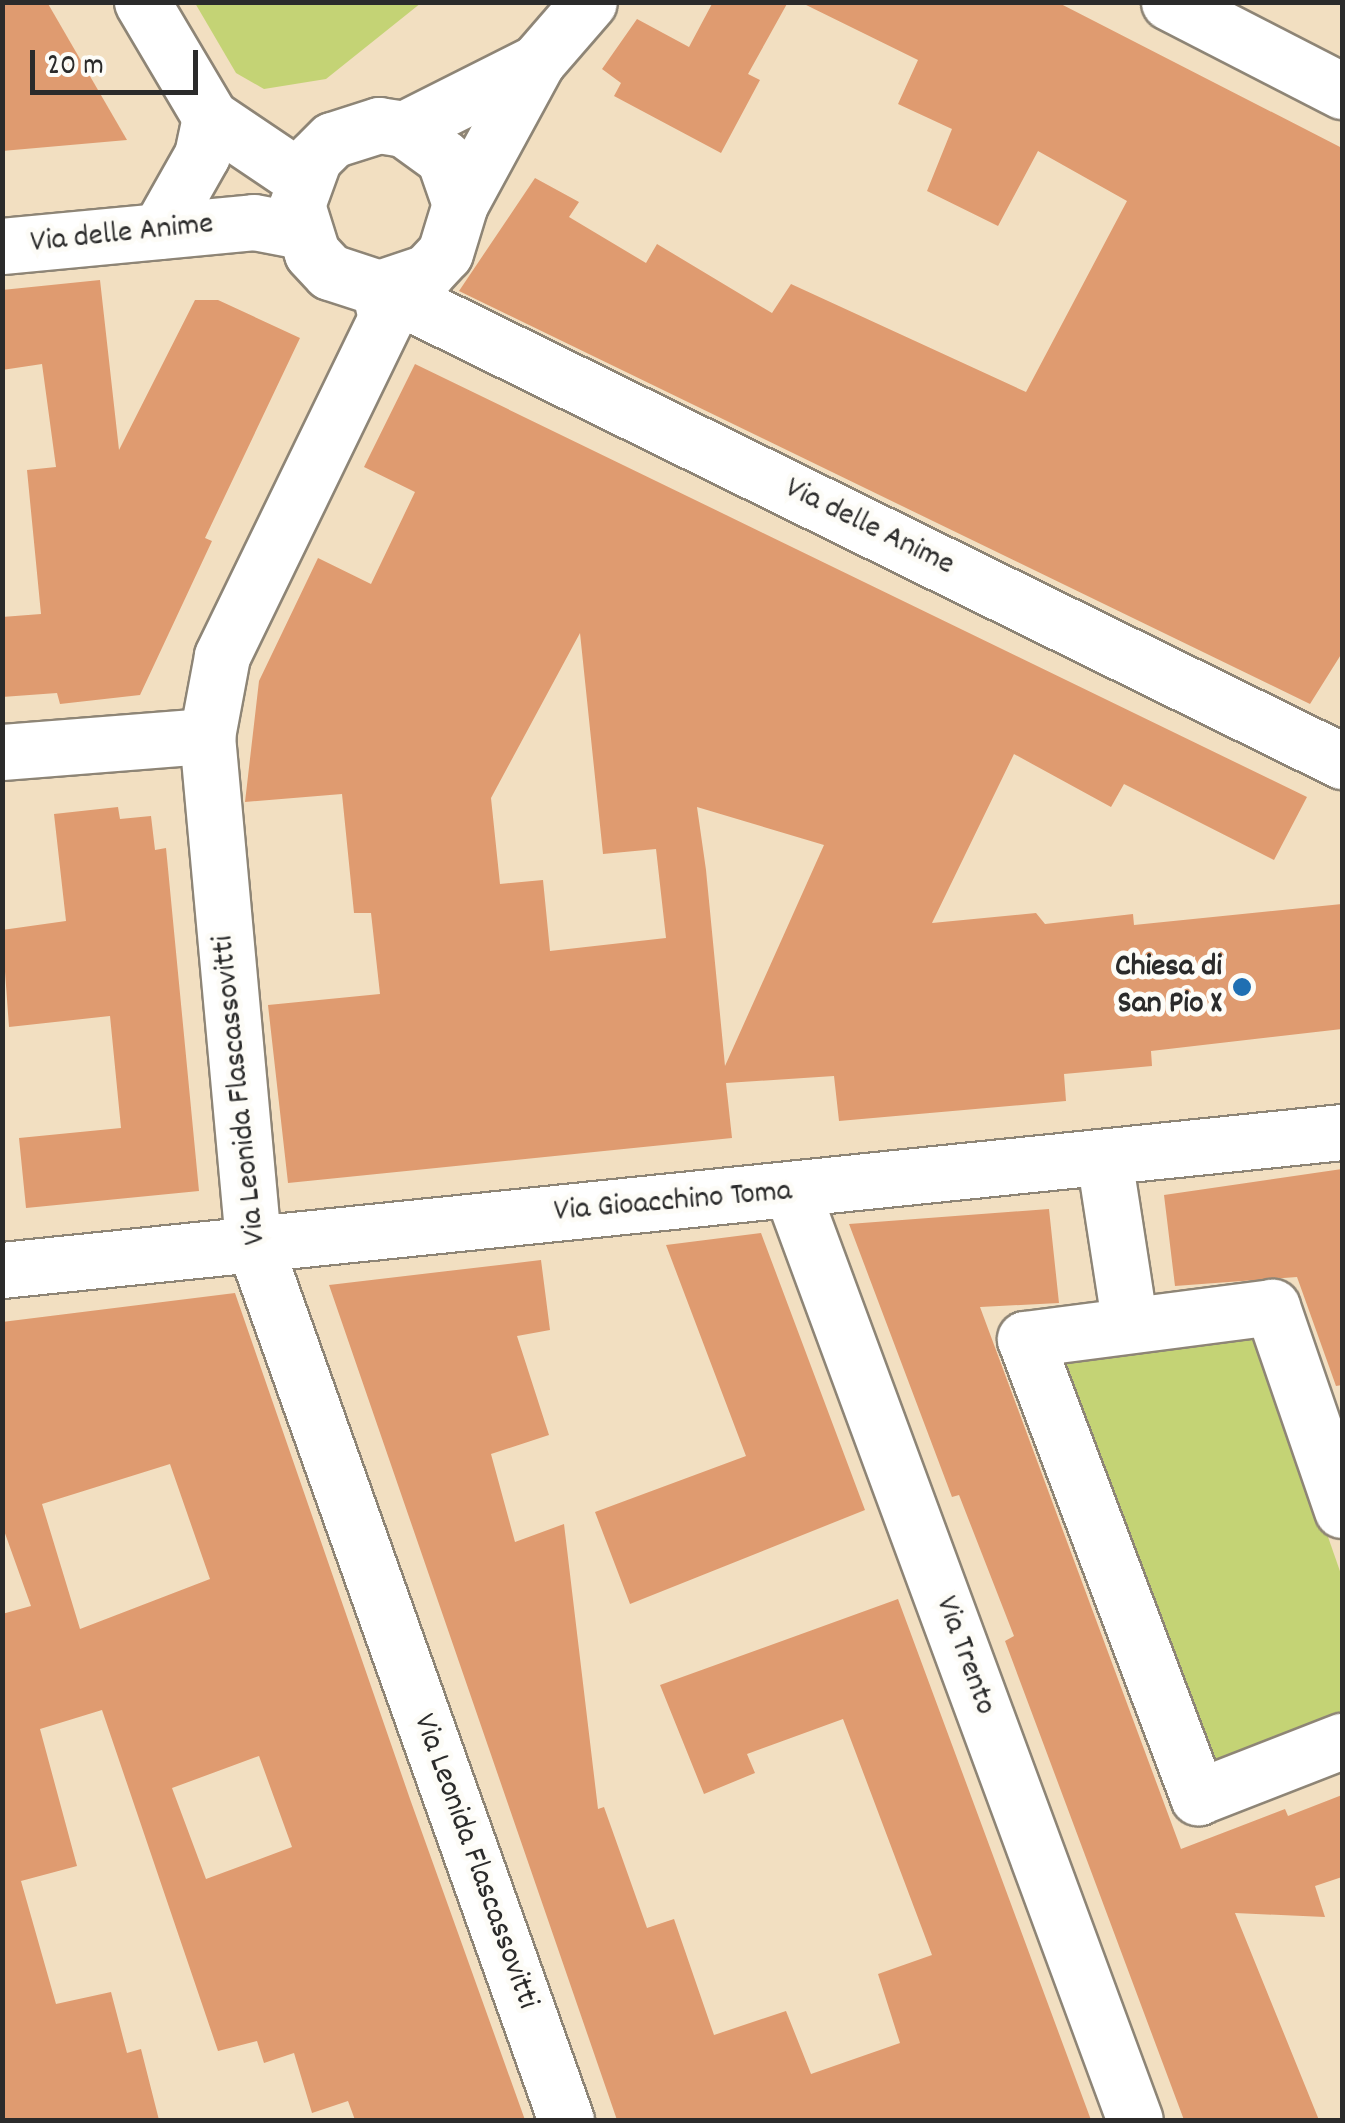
<!DOCTYPE html>
<style>
body{margin:0}
#map{position:relative;width:1345px;height:2123px;overflow:hidden;background:#f2dfc1;font-family:Dekko,sans-serif}
div>[style]{position:absolute}
.green>*{inset:0;background:#c4d375}
.building>*{inset:0;background:#df9b70}
.roads{filter:drop-shadow(2px 0 #8e8576) drop-shadow(-2px 0 #8e8576) drop-shadow(0 2px #8e8576) drop-shadow(0 -2px #8e8576)}
.minor>*{height:55px;margin:-27.5px;padding:0 27.5px;transform-origin:27.5px;border-radius:27.5px;background:#fff}
.dots>*{width:28px;height:28px;translate:-50% -50%;box-sizing:border-box;border:5px solid #fdfcf7;border-radius:50%}
span{translate:-50% -50%;white-space:nowrap;text-align:center;line-height:1.15;-webkit-text-stroke:10px #fdfcf7;paint-order:stroke}
.street-label{font-size:32px;color:#2b2b2b}
.poi-label{font-size:32px;color:#2b2b2b;font-weight:700}
.right{translate:-100% -50%;text-align:right}
.frame{position:absolute;inset:0;border:5px solid #2b2b2b;pointer-events:none}
.scale{position:absolute;left:30px;top:50px;width:168px;height:45px;box-sizing:border-box;border:5px solid #2b2b2b;border-top:0;padding-left:12px;font-size:30px;line-height:35px;white-space:nowrap;color:#2b2b2b;-webkit-text-stroke:8px #fdfcf7;paint-order:stroke}
</style>
<div id="map">
<div class="green">
<i style="clip-path:polygon(195px 3px,421px 3px,326px 79px,264px 89px,236px 73px)"></i>
<i style="clip-path:polygon(1258px 1336px,1342px 1577px,1342px 1717px,1207px 1769px,1056px 1359px)"></i>
</div>
<div class="building">
<i style="clip-path:polygon(2px 2px,47px 2px,127px 140px,2px 151px)"></i>
<i style="clip-path:polygon(713px 2px,788px 2px,748px 74px,760px 80px,721px 153px,614px 96px,621px 83px,602px 69px,637px 19px,689px 47px)"></i>
<i style="clip-path:polygon(800px 2px,1057px 2px,1342px 148px,1342px 653px,1310px 704px,459px 291px,535px 178px,579px 202px,569px 217px,646px 263px,657px 244px,772px 313px,791px 284px,1026px 392px,1127px 201px,1038px 151px,998px 226px,927px 191px,952px 129px,898px 104px,918px 60px)"></i>
<i style="clip-path:polygon(100px 280px,119px 450px,195px 300px,218px 300px,300px 338px,205px 538px,212px 541px,140px 695px,60px 704px,57px 693px,2px 697px,2px 617px,41px 614px,27px 470px,56px 467px,42px 364px,2px 370px,2px 290px)"></i>
<i style="clip-path:polygon(evenodd,415px 364px,1307px 797px,1274px 860px,1124px 784px,1111px 807px,1014px 754px,932px 923px,1036px 913px,1045px 924px,1133px 914px,1134px 925px,1342px 904px,1342px 1029px,1151px 1051px,1152px 1066px,1064px 1074px,1066px 1101px,839px 1121px,834px 1076px,726px 1083px,732px 1138px,288px 1183px,268px 1005px,380px 994px,371px 913px,354px 913px,342px 794px,245px 802px,259px 681px,318px 558px,371px 584px,415px 492px,364px 467px,415px 364px,580px 633px,603px 854px,656px 849px,666px 938px,550px 951px,543px 880px,500px 884px,491px 798px,580px 633px,415px 364px,697px 807px,824px 845px,725px 1066px,706px 870px,697px 807px)"></i>
<i style="clip-path:polygon(118px 807px,120px 819px,151px 816px,155px 850px,166px 848px,199px 1191px,26px 1208px,19px 1138px,121px 1128px,110px 1016px,9px 1027px,2px 930px,66px 921px,54px 814px)"></i>
<i style="clip-path:polygon(1342px 1169px,1342px 1385px,1336px 1386px,1297px 1277px,1175px 1286px,1164px 1195px)"></i>
<i style="clip-path:polygon(1049px 1209px,1059px 1303px,980px 1307px,1181px 1849px,1285px 1809px,1288px 1816px,1342px 1795px,1342px 1877px,1315px 1886px,1325px 1917px,1235px 1913px,1319px 2120px,1184px 2120px,1005px 1641px,1014px 1636px,959px 1495px,952px 1497px,849px 1224px)"></i>
<i style="clip-path:polygon(761px 1233px,865px 1510px,630px 1604px,595px 1512px,746px 1456px,666px 1245px)"></i>
<i style="clip-path:polygon(541px 1260px,550px 1330px,517px 1336px,549px 1435px,491px 1454px,515px 1542px,564px 1524px,598px 1809px,604px 1807px,647px 1928px,674px 1919px,714px 2035px,786px 2011px,811px 2074px,900px 2043px,878px 1974px,932px 1955px,843px 1719px,747px 1754px,755px 1773px,704px 1794px,660px 1685px,898px 1599px,1091px 2120px,617px 2120px,329px 1285px)"></i>
<i style="clip-path:polygon(evenodd,235px 1293px,410px 1799px,525px 2120px,355px 2120px,348px 2101px,312px 2113px,294px 2053px,264px 2063px,257px 2041px,218px 2051px,102px 1710px,40px 1729px,77px 1866px,21px 1881px,56px 2004px,111px 1992px,127px 2053px,141px 2049px,159px 2120px,2px 2120px,2px 1614px,31px 1606px,2px 1525px,2px 1322px,235px 1293px,170px 1464px,210px 1579px,80px 1629px,42px 1504px,170px 1464px,235px 1293px,259px 1756px,292px 1847px,206px 1879px,172px 1788px,259px 1756px)"></i>
</div>
<div class="roads">
<div class="minor">
<i style="left:142px;top:2px;width:134px;rotate:59.4deg"></i>
<i style="left:210px;top:117px;width:111px;rotate:34deg"></i>
<i style="left:1169px;top:2px;width:195px;rotate:27.2deg"></i>
<i style="left:404px;top:129px;width:149px;rotate:-26.7deg"></i>
<i style="left:460px;top:204px;width:49px;rotate:-109.2deg"></i>
<i style="left:444px;top:158px;width:49px;rotate:-144.1deg"></i>
<i style="left:404px;top:129px;width:25px;rotate:-171deg"></i>
<i style="left:379px;top:125px;width:49px;rotate:162.3deg"></i>
<i style="left:332px;top:140px;width:25px;rotate:135deg"></i>
<i style="left:314px;top:158px;width:50px;rotate:109.9deg"></i>
<i style="left:297px;top:205px;width:50px;rotate:72.6deg"></i>
<i style="left:312px;top:253px;width:26px;rotate:47deg"></i>
<i style="left:330px;top:272px;width:52px;rotate:18.1deg"></i>
<i style="left:379px;top:288px;width:51px;rotate:-18.4deg"></i>
<i style="left:427px;top:272px;width:26px;rotate:-47deg"></i>
<i style="left:445px;top:253px;width:51px;rotate:-73deg"></i>
<i style="left:460px;top:204px;width:162px;rotate:-61.5deg"></i>
<i style="left:537px;top:62px;width:79px;rotate:-49.1deg"></i>
<i style="left:159px;top:231px;width:87px;rotate:-60.5deg"></i>
<i style="left:202px;top:155px;width:39px;rotate:-78deg"></i>
<i style="left:2px;top:246px;width:253px;rotate:-5.4deg"></i>
<i style="left:254px;top:222px;width:48px;rotate:10.8deg"></i>
<i style="left:404px;top:284px;width:27px;rotate:57deg"></i>
<i style="left:419px;top:307px;width:1029px;rotate:26.19deg"></i>
<i style="left:379px;top:288px;width:31px;rotate:77deg"></i>
<i style="left:386px;top:318px;width:376px;rotate:115.9deg"></i>
<i style="left:222px;top:656px;width:81px;rotate:100.6deg"></i>
<i style="left:207px;top:736px;width:507px;rotate:84.8deg"></i>
<i style="left:253px;top:1241px;width:933px;rotate:70.4deg"></i>
<i style="left:2px;top:752px;width:206px;rotate:-4.5deg"></i>
<i style="left:1104px;top:1158px;width:169px;rotate:81.2deg"></i>
<i style="left:792px;top:1192px;width:989px;rotate:69.72deg"></i>
<i style="left:2px;top:1270px;width:1347px;rotate:-5.88deg"></i>
<i style="left:1342px;top:1510px;width:215px;rotate:-109deg"></i>
<i style="left:1272px;top:1307px;width:249px;rotate:172.6deg"></i>
<i style="left:1025px;top:1339px;width:490px;rotate:69.3deg"></i>
<i style="left:1198px;top:1797px;width:155px;rotate:-21.3deg"></i>
</div>
</div>
<div class="dots">
<i style="left:1242px;top:987px;background:#1f6fb2"></i>
</div>
<div class="street-label">
<span style="left:122px;top:235px;rotate:-6deg">Via delle Anime</span>
<span style="left:869px;top:528px;rotate:26deg">Via delle Anime</span>
<span style="left:241px;top:1090px;rotate:-96deg">Via Leonida Flascassovitti</span>
<span style="left:673px;top:1203px;rotate:-5deg">Via Gioacchino Toma</span>
<span style="left:964px;top:1656px;rotate:70deg">Via Trento</span>
<span style="left:474px;top:1862px;rotate:70deg">Via Leonida Flascassovitti</span>
</div>
<div class="poi-label">
<span class="right" style="left:1222px;top:987px">Chiesa di<br>San Pio X</span>
</div>
<div class="frame"></div>
<div class="scale">20 m</div>
</div>
